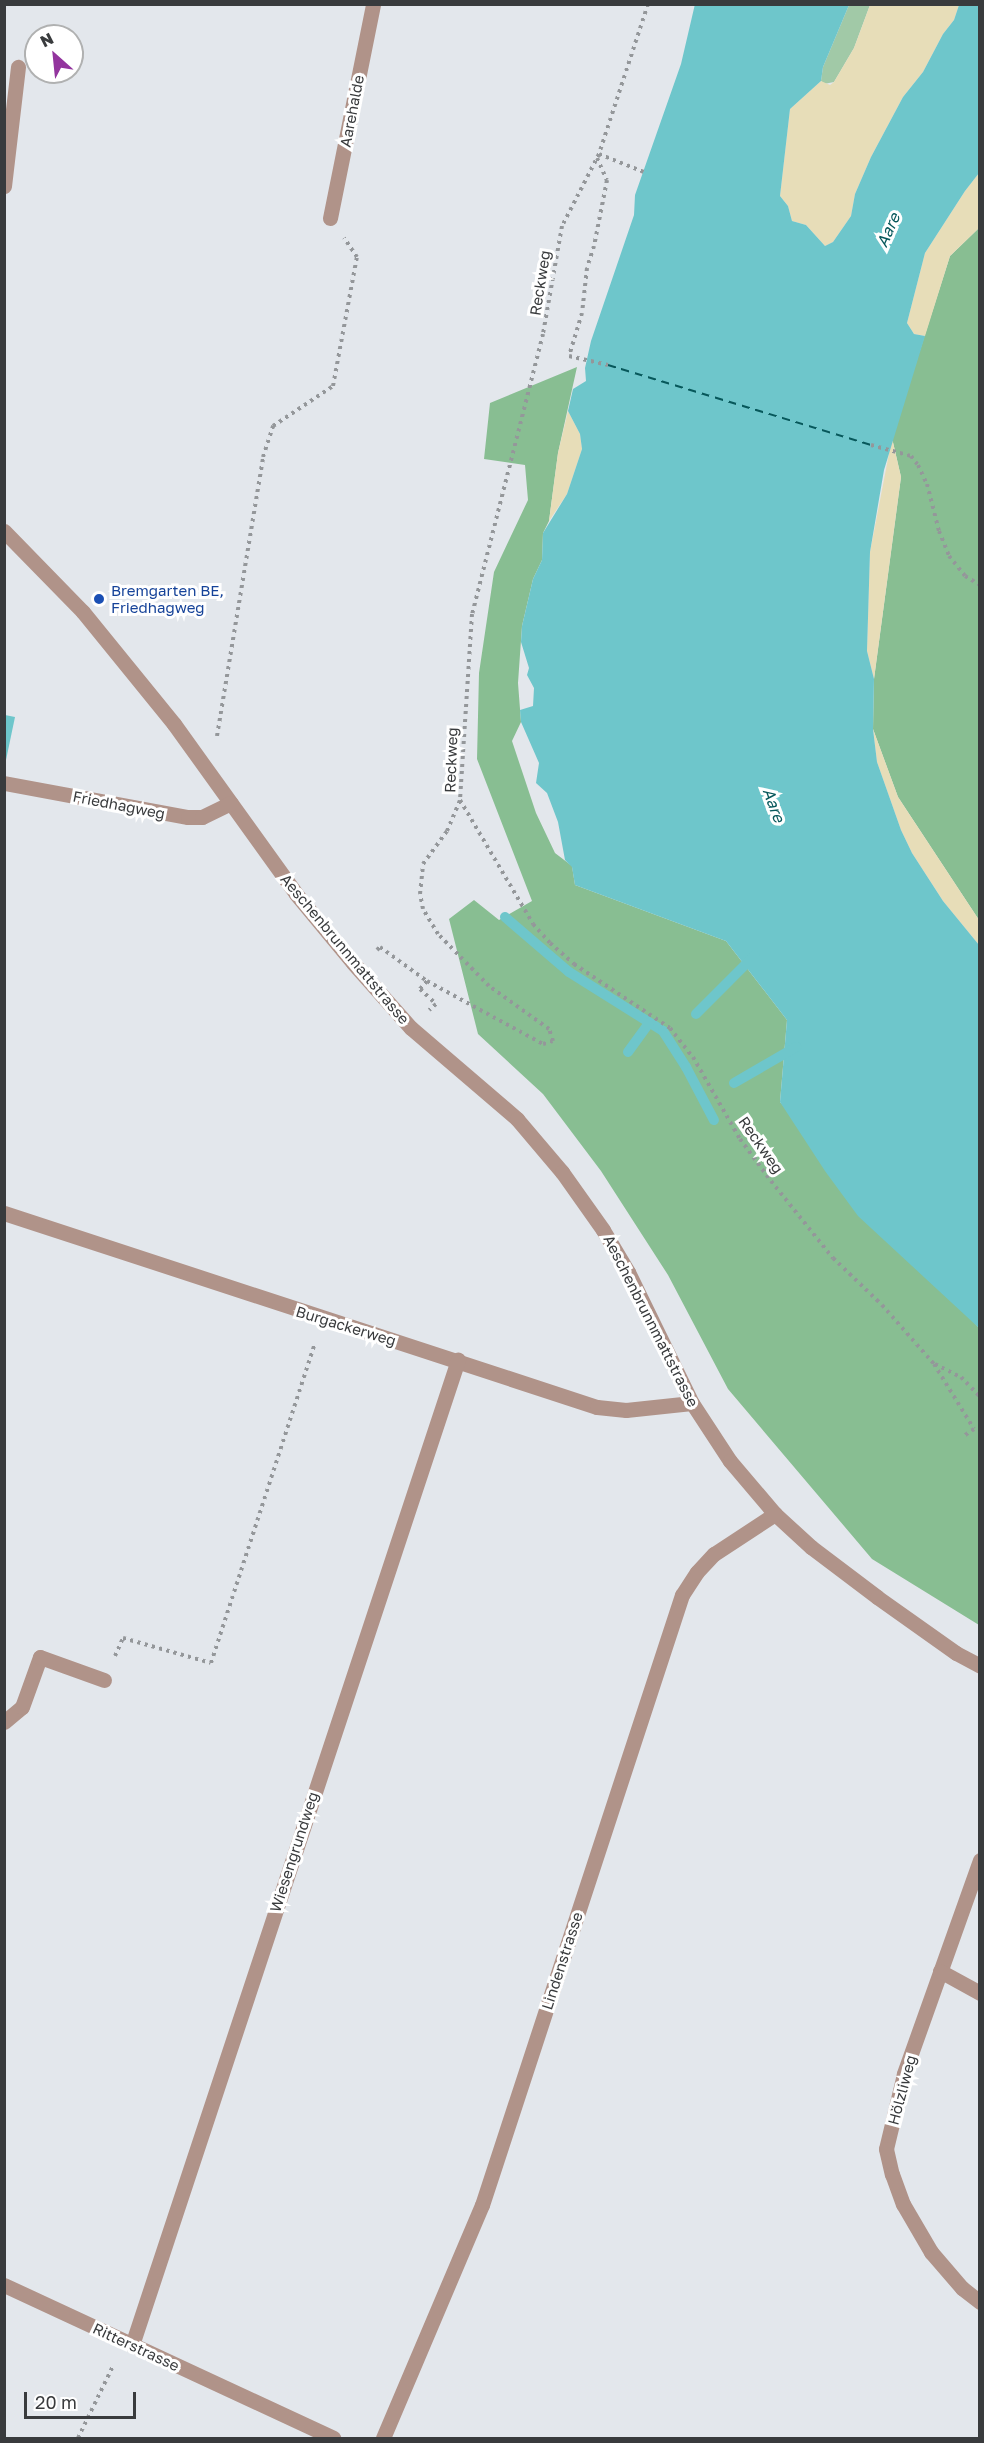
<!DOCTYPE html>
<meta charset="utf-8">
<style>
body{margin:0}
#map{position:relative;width:984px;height:2443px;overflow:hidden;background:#e3e7ec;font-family:"Golos Text",sans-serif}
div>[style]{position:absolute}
.green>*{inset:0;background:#a1c9a7}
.forest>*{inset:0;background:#88be92}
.sand>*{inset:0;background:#e7ddb8}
.water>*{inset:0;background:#6ec6cb}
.stream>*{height:10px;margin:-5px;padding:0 5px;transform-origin:5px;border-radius:5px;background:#6ec6cb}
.ferry>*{height:1.5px;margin-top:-0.75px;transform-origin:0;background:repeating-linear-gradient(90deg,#07585b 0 8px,transparent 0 14px)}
.path>*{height:4px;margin-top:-2px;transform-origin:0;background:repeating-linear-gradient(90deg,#94979a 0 3px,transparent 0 7.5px)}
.minor>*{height:15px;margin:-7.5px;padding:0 7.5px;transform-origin:7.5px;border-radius:7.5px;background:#b09389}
.dots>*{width:16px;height:16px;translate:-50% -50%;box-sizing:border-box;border:3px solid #fff;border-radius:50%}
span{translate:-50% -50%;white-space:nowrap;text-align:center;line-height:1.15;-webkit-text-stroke:6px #fff;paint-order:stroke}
.street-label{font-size:15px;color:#393b3d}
.transit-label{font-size:15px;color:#164399}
.left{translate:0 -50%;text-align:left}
.water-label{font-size:16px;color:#07585b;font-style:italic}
.frame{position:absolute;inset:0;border:6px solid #393b3d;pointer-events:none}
.north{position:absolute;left:24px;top:24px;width:60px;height:60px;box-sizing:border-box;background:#fff;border:2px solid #b0b1b1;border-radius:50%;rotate:333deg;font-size:16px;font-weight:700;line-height:24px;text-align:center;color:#393b3d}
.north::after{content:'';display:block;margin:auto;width:21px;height:27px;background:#93359e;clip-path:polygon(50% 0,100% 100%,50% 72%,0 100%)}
.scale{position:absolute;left:24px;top:2392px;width:112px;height:27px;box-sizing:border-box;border:3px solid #393b3d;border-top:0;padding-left:8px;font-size:18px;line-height:21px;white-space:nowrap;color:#393b3d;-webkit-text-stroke:4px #fff;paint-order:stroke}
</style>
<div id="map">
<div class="green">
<i style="clip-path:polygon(849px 5px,870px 5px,854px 48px,834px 82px,824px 84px,821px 81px,823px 67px)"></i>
</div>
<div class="forest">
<i style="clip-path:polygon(979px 228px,979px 920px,898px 797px,873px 729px,874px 679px,901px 477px,892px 438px,950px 256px)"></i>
<i style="clip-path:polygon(577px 367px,558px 453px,549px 521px,543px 533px,542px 560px,533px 579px,522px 626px,518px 683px,521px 722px,512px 741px,536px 813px,555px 853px,572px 866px,575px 885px,726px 941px,787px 1020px,780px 1102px,979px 1328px,979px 1625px,872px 1559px,728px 1389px,668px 1275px,601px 1171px,543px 1094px,478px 1034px,449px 919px,474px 900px,499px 920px,532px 901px,477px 759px,479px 673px,494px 572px,528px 500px,525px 465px,484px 459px,490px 403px)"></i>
</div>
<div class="sand">
<i style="clip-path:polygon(870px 5px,959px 5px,954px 20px,943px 34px,923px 72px,903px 97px,871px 157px,855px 194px,851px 216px,833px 242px,825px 246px,806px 225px,792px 221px,788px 206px,780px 196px,790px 109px,821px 81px,830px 85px,834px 82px,854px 48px)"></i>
<i style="clip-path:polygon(979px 173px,979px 228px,950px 256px,925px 336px,914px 334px,907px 323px,925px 253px,965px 191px)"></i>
<i style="clip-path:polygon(568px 411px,580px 434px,582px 449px,567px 494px,549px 521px,558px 453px)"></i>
<i style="clip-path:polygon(892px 438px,901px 477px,874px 679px,867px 651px,870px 552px)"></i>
<i style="clip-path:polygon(873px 729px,898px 797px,979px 920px,979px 945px,943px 901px,912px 853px,901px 830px,877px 762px)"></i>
</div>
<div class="water">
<i style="clip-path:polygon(695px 4px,849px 5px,823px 67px,821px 81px,790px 109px,780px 196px,788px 206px,792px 221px,806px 225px,825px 246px,833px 242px,851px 216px,855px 194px,871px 157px,903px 97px,923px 72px,943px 34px,954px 20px,959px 5px,979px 5px,979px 173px,965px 191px,925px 253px,907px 323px,914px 334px,925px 336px,884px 470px,870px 552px,867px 651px,874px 679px,873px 729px,877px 762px,901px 830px,912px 853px,943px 901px,979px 945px,979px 1328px,858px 1216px,825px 1171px,780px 1102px,787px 1020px,726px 941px,575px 885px,572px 867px,565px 860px,558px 822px,547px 793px,536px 783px,539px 763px,521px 722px,520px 710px,533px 706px,534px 688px,527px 675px,529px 668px,521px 642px,522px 626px,533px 579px,542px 560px,543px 533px,567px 494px,582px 449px,580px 434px,568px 411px,573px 389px,586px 381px,585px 368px,591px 341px,634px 215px,635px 195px,681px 64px)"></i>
<i style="clip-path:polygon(5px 715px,15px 717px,6px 760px,4px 760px)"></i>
</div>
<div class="stream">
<i style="left:505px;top:917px;width:84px;rotate:40.7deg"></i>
<i style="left:569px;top:972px;width:111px;rotate:32.1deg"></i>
<i style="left:663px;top:1031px;width:43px;rotate:57.4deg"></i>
<i style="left:686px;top:1067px;width:60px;rotate:62.2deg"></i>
<i style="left:696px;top:1014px;width:83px;rotate:-45deg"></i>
<i style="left:628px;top:1052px;width:36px;rotate:-54deg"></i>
<i style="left:734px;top:1083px;width:72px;rotate:-30.1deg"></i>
</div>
<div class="ferry">
<i style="left:608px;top:365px;width:275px;rotate:16.9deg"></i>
</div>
<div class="path">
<i style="left:648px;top:4px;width:158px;rotate:108.1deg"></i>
<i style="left:599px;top:154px;width:81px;rotate:117.2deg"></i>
<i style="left:562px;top:226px;width:110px;rotate:100deg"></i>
<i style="left:543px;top:334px;width:289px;rotate:104.2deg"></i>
<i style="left:472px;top:614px;width:186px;rotate:93.7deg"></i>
<i style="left:460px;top:800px;width:144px;rotate:59.5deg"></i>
<i style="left:533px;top:924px;width:25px;rotate:48deg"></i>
<i style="left:550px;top:943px;width:32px;rotate:41deg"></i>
<i style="left:574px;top:964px;width:115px;rotate:33.7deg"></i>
<i style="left:670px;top:1028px;width:37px;rotate:52deg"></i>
<i style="left:693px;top:1057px;width:95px;rotate:60.2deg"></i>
<i style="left:740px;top:1139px;width:52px;rotate:53.6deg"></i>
<i style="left:771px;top:1181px;width:99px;rotate:51.2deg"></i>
<i style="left:833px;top:1258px;width:68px;rotate:43.8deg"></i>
<i style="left:882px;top:1305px;width:79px;rotate:48.6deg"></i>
<i style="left:934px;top:1364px;width:76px;rotate:58.4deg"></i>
<i style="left:974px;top:1429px;width:14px;rotate:146deg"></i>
<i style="left:599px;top:154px;width:48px;rotate:21.8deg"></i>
<i style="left:597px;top:158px;width:24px;rotate:66deg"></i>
<i style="left:607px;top:180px;width:67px;rotate:101.1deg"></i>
<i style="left:594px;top:246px;width:23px;rotate:108deg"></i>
<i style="left:587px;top:268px;width:45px;rotate:96.3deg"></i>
<i style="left:582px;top:313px;width:45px;rotate:106.8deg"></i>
<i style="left:569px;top:356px;width:40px;rotate:13deg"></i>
<i style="left:871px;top:445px;width:41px;rotate:15.4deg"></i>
<i style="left:911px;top:456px;width:11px;rotate:52deg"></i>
<i style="left:918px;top:465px;width:21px;rotate:65deg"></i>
<i style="left:927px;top:484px;width:49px;rotate:75.7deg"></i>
<i style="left:939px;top:531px;width:27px;rotate:68deg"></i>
<i style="left:949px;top:556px;width:26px;rotate:51deg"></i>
<i style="left:965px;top:576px;width:17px;rotate:31deg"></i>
<i style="left:217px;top:736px;width:283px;rotate:-80.6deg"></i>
<i style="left:263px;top:457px;width:33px;rotate:-72deg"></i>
<i style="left:273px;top:426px;width:72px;rotate:-33.7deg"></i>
<i style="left:333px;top:386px;width:131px;rotate:-79.5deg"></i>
<i style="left:357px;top:257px;width:23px;rotate:-124deg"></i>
<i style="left:377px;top:950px;width:4px;rotate:-45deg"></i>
<i style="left:380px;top:947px;width:58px;rotate:35.9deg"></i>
<i style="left:427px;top:981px;width:132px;rotate:28.5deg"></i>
<i style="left:543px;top:1044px;width:10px;rotate:-17deg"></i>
<i style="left:553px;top:1041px;width:13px;rotate:-108deg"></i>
<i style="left:549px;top:1029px;width:74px;rotate:-144.4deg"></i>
<i style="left:489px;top:986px;width:73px;rotate:-134.4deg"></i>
<i style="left:438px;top:934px;width:29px;rotate:-121deg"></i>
<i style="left:423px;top:909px;width:15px;rotate:-101deg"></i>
<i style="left:420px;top:894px;width:30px;rotate:-84deg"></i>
<i style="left:423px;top:864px;width:41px;rotate:-54deg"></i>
<i style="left:447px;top:831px;width:33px;rotate:-67deg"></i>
<i style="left:427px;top:981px;width:11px;rotate:131deg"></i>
<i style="left:420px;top:989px;width:22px;rotate:43deg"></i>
<i style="left:436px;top:1004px;width:9px;rotate:139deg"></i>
<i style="left:935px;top:1364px;width:29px;rotate:27deg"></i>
<i style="left:961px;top:1377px;width:28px;rotate:46deg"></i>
<i style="left:115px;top:1656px;width:20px;rotate:-66deg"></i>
<i style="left:123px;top:1638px;width:91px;rotate:15.9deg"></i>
<i style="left:211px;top:1663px;width:337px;rotate:-72deg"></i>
<i style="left:78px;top:2438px;width:80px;rotate:-64.1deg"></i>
</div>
<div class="minor">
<i style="left:4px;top:186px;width:120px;rotate:-83.3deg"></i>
<i style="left:330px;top:218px;width:218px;rotate:-78.6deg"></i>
<i style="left:4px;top:531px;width:113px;rotate:45.7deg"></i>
<i style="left:83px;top:612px;width:144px;rotate:50.9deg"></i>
<i style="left:174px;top:724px;width:209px;rotate:54.3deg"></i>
<i style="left:296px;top:894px;width:89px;rotate:50.4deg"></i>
<i style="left:353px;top:963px;width:87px;rotate:48.3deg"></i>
<i style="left:411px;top:1028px;width:140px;rotate:40.6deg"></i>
<i style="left:517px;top:1119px;width:70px;rotate:49.7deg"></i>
<i style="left:562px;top:1172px;width:71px;rotate:54.7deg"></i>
<i style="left:603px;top:1230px;width:49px;rotate:59.2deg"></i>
<i style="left:628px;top:1272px;width:146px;rotate:64deg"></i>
<i style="left:692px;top:1403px;width:69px;rotate:56.8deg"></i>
<i style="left:730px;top:1461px;width:70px;rotate:49.7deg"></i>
<i style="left:775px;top:1514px;width:49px;rotate:42.5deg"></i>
<i style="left:811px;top:1547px;width:83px;rotate:37.1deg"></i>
<i style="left:877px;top:1597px;width:97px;rotate:35.3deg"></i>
<i style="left:956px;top:1653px;width:27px;rotate:28deg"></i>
<i style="left:4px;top:783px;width:187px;rotate:10.5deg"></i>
<i style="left:188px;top:817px;width:14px"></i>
<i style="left:202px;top:817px;width:32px;rotate:-26deg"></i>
<i style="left:4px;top:1213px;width:624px;rotate:18.12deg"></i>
<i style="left:597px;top:1407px;width:29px;rotate:6deg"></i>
<i style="left:626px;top:1410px;width:66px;rotate:-6.1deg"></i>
<i style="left:4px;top:1722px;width:23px;rotate:-40deg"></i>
<i style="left:22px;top:1707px;width:53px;rotate:-70.2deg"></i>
<i style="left:40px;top:1657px;width:68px;rotate:19.8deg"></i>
<i style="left:980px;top:1860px;width:227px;rotate:109.6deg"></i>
<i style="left:904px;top:2074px;width:77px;rotate:103.5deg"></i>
<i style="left:886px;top:2149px;width:26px;rotate:77deg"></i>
<i style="left:892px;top:2174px;width:32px;rotate:70deg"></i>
<i style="left:903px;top:2204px;width:56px;rotate:59.7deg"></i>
<i style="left:931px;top:2252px;width:48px;rotate:49.3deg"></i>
<i style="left:962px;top:2288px;width:23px;rotate:38deg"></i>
<i style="left:940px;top:1971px;width:46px;rotate:28.8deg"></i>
<i style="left:4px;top:2285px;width:363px;rotate:24.9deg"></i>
<i style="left:132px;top:2345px;width:1038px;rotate:-71.69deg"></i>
<i style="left:383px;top:2438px;width:253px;rotate:-67deg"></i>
<i style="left:482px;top:2205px;width:642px;rotate:-71.85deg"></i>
<i style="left:682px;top:1595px;width:27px;rotate:-57deg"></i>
<i style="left:697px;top:1572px;width:25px;rotate:-47deg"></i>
<i style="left:714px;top:1554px;width:73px;rotate:-33.3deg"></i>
</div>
<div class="dots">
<i style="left:99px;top:599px;background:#1a4fb4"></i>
</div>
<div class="street-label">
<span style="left:352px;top:111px;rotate:-79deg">Aarehalde</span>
<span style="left:540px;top:283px;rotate:-81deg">Reckweg</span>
<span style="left:451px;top:760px;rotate:-88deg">Reckweg</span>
<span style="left:119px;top:805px;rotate:11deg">Friedhagweg</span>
<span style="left:345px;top:949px;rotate:50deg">Aeschenbrunnmattstrasse</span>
<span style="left:761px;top:1145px;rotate:55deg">Reckweg</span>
<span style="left:651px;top:1321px;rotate:63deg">Aeschenbrunnmattstrasse</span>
<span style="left:346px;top:1326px;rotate:17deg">Burgackerweg</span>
<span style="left:294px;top:1852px;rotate:-72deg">Wiesengrundweg</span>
<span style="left:562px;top:1961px;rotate:-72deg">Lindenstrasse</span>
<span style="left:902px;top:2090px;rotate:-75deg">Hölzliweg</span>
<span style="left:136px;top:2347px;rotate:25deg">Ritterstrasse</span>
</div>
<div class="transit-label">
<span class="left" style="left:111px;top:599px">Bremgarten BE,<br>Friedhagweg</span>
</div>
<div class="water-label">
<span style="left:888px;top:230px;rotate:-66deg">Aare</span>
<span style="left:774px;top:805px;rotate:70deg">Aare</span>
</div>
<div class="frame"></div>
<div class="north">N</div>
<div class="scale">20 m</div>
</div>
